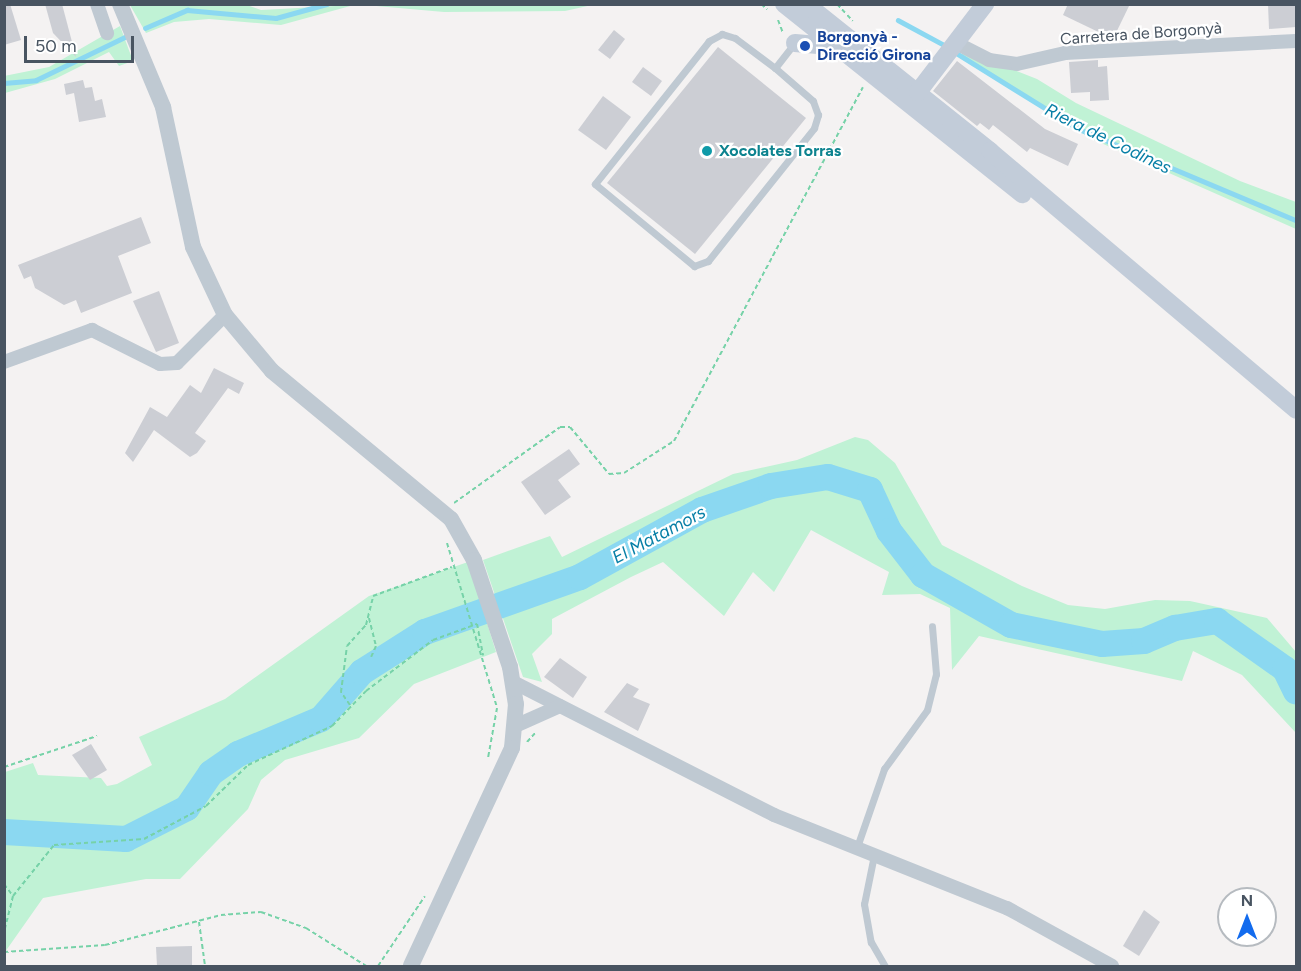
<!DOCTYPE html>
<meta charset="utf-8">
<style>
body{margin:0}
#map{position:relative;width:1301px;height:971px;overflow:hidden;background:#f4f2f2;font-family:Figtree,sans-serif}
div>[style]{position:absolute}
.green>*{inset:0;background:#c0f2d5}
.water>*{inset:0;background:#8bd8f1}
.stream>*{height:4.5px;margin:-2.25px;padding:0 2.25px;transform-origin:2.25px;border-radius:2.25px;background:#8bd8f1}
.river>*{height:26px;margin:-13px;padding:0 13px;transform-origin:13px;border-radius:13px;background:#8bd8f1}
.building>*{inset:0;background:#ccced4}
.path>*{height:2px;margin-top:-1px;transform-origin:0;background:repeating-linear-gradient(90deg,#76d2a8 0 4.5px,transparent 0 7.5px)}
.service>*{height:7px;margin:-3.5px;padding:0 3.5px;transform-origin:3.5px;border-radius:3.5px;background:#bfc9d2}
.minor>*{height:14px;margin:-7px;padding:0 7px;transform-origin:7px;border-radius:7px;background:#bfc9d2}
.tertiary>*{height:16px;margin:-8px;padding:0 8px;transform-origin:8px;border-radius:8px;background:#bfc9d2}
.secondary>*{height:18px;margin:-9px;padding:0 9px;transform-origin:9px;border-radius:9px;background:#c2ccd9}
.dots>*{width:16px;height:16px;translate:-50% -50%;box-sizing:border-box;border:3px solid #fff;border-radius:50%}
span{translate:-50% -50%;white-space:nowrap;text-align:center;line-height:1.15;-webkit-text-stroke:4.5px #fff;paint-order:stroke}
.street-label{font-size:16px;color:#485461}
.transit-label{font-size:16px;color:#164399;font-weight:700}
.left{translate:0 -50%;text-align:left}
.culture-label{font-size:16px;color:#0d838f;font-weight:700}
.water-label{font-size:18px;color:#077fa6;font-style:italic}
.frame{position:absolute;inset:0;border:6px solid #485461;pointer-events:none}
.north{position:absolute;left:1217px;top:887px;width:60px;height:60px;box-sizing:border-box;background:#fff;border:2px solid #b6bbc0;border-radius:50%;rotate:0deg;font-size:16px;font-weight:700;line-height:24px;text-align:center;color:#485461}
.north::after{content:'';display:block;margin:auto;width:21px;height:27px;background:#126bee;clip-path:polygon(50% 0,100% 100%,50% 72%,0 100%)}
.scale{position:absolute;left:24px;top:36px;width:110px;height:27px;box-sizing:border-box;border:3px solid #485461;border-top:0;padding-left:8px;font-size:18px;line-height:21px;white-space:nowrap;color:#485461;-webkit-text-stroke:4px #fff;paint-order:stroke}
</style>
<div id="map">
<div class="green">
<i style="clip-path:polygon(244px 4px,261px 10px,354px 5px,281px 25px,209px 19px,174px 22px,146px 33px,130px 5px)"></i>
<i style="clip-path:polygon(365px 5px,592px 5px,565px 11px,444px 12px)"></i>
<i style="clip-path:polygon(120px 26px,133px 61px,119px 66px,109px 52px,55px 79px,5px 93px,4px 76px,49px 67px)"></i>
<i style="clip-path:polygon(964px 50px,1037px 79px,1076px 103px,1240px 181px,1296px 202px,1296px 229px,1092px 139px,960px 58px)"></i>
<i style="clip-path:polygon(855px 437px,868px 440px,895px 463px,942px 545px,1022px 586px,1068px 605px,1105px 609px,1155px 600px,1190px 601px,1267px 618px,1296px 652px,1296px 733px,1242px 675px,1193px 651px,1182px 681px,979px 636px,952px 670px,950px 608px,920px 594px,882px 595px,889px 572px,811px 530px,774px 592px,753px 572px,724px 616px,663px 562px,631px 577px,552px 619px,552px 634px,532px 654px,542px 682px,523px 677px,483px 560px,550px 536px,562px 557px,733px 474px,797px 460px)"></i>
<i style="clip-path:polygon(468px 562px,496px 652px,414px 684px,359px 738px,285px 760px,261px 780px,248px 809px,180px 879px,146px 879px,43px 898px,5px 952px,5px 772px,33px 763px,38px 775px,101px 778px,107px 786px,117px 784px,152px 765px,139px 737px,225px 699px,369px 596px)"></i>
</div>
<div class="water">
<i style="clip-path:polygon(354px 662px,365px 662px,372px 676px,349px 690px)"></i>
</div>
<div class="stream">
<i style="left:898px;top:20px;width:55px;rotate:28.4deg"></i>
<i style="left:145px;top:28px;width:46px;rotate:-23.2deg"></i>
<i style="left:187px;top:10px;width:89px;rotate:5.1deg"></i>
<i style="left:276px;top:18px;width:53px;rotate:-15.4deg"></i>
<i style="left:953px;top:51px;width:148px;rotate:31.8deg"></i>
<i style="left:1079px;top:129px;width:235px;rotate:22.8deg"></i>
<i style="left:4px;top:83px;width:32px;rotate:-5deg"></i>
<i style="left:36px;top:80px;width:101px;rotate:-25.8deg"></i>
</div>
<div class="river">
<i style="left:4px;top:832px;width:122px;rotate:3.3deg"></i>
<i style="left:126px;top:839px;width:68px;rotate:-26.9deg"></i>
<i style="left:187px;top:808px;width:42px;rotate:-55.6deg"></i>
<i style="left:211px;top:773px;width:33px;rotate:-35deg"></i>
<i style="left:238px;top:754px;width:90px;rotate:-22.9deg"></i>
<i style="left:321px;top:719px;width:62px;rotate:-48.9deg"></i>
<i style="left:362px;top:672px;width:75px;rotate:-32.4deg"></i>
<i style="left:425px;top:632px;width:164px;rotate:-19.5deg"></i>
<i style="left:580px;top:577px;width:139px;rotate:-28.8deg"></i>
<i style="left:702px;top:510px;width:73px;rotate:-19.2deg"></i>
<i style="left:771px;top:486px;width:58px;rotate:-9deg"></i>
<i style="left:828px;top:477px;width:44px;rotate:17.2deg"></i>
<i style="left:870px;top:490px;width:45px;rotate:65.1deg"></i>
<i style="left:889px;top:531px;width:56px;rotate:52.3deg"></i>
<i style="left:923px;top:575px;width:101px;rotate:29.6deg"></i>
<i style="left:1011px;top:625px;width:93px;rotate:11.8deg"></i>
<i style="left:1102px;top:644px;width:42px;rotate:-4.1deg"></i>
<i style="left:1144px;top:641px;width:34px;rotate:-23deg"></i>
<i style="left:1175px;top:628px;width:43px;rotate:-9.5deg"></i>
<i style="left:1217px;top:621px;width:83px;rotate:35.2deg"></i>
<i style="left:1285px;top:669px;width:25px;rotate:64deg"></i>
</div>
<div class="building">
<i style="clip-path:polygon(4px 4px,10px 4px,21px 40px,4px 45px)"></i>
<i style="clip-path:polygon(45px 4px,62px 4px,76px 57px,53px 33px)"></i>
<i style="clip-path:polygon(1068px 4px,1130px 4px,1113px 39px,1063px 15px)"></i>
<i style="clip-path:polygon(1268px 4px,1296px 4px,1296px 27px,1269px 29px)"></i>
<i style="clip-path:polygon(614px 30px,625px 39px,610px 59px,598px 50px)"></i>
<i style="clip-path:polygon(718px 47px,806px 118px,695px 254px,607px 183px)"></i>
<i style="clip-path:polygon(1098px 60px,1098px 67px,1107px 66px,1109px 100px,1090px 101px,1090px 92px,1071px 93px,1069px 62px)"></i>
<i style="clip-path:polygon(957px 61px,1045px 129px,1078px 144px,1068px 166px,1030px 148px,1027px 152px,993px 125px,989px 130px,980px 123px,977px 126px,933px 91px)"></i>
<i style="clip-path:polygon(643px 67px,662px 81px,651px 96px,632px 82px)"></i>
<i style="clip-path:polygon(83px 80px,85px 88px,92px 87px,95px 101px,102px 99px,106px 117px,79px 122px,74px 93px,66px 95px,64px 84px)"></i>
<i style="clip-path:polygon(603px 96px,631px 117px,606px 150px,578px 130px)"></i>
<i style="clip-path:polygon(141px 217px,151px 243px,118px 256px,132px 293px,81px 313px,76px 300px,64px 305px,35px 288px,31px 276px,24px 279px,18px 265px)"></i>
<i style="clip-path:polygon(159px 291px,179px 343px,156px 352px,133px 301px)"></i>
<i style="clip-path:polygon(214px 368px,244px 383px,239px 394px,228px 388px,195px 433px,206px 441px,197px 453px,190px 457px,154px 430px,133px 462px,125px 453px,150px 407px,167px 417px,190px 385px,201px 393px)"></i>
<i style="clip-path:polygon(569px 449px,580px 464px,558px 480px,571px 497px,545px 515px,521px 482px)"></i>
<i style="clip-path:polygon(560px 658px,587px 677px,573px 698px,544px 677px)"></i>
<i style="clip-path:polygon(627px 683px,639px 689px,633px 697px,650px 704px,638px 731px,604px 712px)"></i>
<i style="clip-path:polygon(91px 744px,107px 770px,90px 780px,72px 755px)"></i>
<i style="clip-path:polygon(1144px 910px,1160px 922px,1139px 956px,1123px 946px)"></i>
<i style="clip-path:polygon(192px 946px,192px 966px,157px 966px,156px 947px)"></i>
</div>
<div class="path">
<i style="left:761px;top:4px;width:8px;rotate:40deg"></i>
<i style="left:837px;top:4px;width:23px;rotate:47deg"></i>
<i style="left:778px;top:20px;width:14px;rotate:69deg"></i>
<i style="left:454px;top:503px;width:130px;rotate:-35.6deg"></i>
<i style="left:560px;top:427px;width:10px"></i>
<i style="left:570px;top:427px;width:61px;rotate:50.3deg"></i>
<i style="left:609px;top:474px;width:15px;rotate:-4deg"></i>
<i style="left:624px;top:473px;width:59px;rotate:-32.6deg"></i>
<i style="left:674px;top:441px;width:401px;rotate:-61.9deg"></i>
<i style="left:447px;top:543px;width:172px;rotate:73.1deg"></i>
<i style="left:497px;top:708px;width:51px;rotate:100.2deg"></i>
<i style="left:369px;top:618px;width:29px;rotate:76deg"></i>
<i style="left:376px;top:646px;width:12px;rotate:114deg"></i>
<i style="left:350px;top:705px;width:16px;rotate:-125deg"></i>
<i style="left:341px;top:692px;width:46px;rotate:-82.6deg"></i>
<i style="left:347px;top:646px;width:28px;rotate:-48deg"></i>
<i style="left:366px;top:625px;width:30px;rotate:-76deg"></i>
<i style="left:373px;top:596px;width:84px;rotate:-20.2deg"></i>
<i style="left:527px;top:742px;width:13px;rotate:-48deg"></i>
<i style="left:4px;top:767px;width:98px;rotate:-18.4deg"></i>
<i style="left:4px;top:884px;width:15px;rotate:53deg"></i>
<i style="left:13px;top:896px;width:36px;rotate:104deg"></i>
<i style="left:13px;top:896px;width:65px;rotate:-51.2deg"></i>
<i style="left:54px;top:845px;width:90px;rotate:-3.8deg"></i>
<i style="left:144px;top:839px;width:70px;rotate:-28deg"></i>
<i style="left:206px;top:806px;width:59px;rotate:-44.3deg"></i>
<i style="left:248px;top:765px;width:93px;rotate:-24.9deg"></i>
<i style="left:332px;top:726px;width:49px;rotate:-45.8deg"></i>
<i style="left:366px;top:691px;width:84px;rotate:-37.3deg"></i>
<i style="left:433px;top:640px;width:47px;rotate:-20deg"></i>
<i style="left:477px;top:624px;width:32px;rotate:79deg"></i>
<i style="left:199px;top:922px;width:44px;rotate:82.2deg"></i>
<i style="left:4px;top:952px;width:101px;rotate:-4deg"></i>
<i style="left:105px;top:945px;width:120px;rotate:-14.5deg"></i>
<i style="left:221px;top:915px;width:40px;rotate:-4.3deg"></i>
<i style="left:261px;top:912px;width:48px;rotate:19.6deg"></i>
<i style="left:306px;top:928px;width:71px;rotate:32.3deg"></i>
<i style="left:378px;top:966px;width:84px;rotate:-56.1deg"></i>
</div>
<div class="service">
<i style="left:775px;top:68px;width:50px;rotate:-143.1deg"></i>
<i style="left:735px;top:38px;width:14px;rotate:-163deg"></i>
<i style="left:722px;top:34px;width:15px;rotate:152deg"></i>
<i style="left:709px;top:41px;width:183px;rotate:128.6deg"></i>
<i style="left:595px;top:184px;width:129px;rotate:39.6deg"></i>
<i style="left:694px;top:266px;width:15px;rotate:-20deg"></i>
<i style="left:708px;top:261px;width:170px;rotate:-51.4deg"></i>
<i style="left:814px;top:128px;width:14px;rotate:-73deg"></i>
<i style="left:818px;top:115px;width:15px;rotate:-110deg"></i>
<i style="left:813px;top:101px;width:50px;rotate:-139deg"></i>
<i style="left:775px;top:68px;width:31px;rotate:-52deg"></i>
<i style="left:857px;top:847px;width:83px;rotate:-70.9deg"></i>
<i style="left:884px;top:769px;width:73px;rotate:-53.9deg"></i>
<i style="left:927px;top:710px;width:37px;rotate:-76deg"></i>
<i style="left:936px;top:674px;width:48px;rotate:-94.8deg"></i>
<i style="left:874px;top:855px;width:50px;rotate:101.5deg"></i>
<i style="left:864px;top:904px;width:39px;rotate:80deg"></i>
<i style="left:871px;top:942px;width:28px;rotate:60deg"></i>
</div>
<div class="minor">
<i style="left:97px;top:4px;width:31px;rotate:71deg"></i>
<i style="left:956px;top:43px;width:37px;rotate:27deg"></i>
<i style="left:989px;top:60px;width:28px;rotate:8deg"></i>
<i style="left:1017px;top:64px;width:49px;rotate:-12.9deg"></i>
<i style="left:1065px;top:53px;width:231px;rotate:-3deg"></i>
<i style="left:4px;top:362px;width:94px;rotate:-20deg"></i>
<i style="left:92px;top:330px;width:76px;rotate:26.6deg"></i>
<i style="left:160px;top:364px;width:17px;rotate:-3deg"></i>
<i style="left:177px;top:363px;width:68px;rotate:-45deg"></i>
<i style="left:515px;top:683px;width:291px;rotate:27deg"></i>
<i style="left:774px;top:815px;width:251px;rotate:21.8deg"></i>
<i style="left:1007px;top:908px;width:120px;rotate:28.9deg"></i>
<i style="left:515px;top:726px;width:49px;rotate:-24deg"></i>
</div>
<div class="tertiary">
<i style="left:120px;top:4px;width:112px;rotate:67.3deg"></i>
<i style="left:163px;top:107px;width:143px;rotate:77.9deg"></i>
<i style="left:193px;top:247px;width:75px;rotate:64.8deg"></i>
<i style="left:225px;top:315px;width:73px;rotate:50deg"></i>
<i style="left:272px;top:371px;width:232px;rotate:39.6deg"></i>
<i style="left:451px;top:519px;width:47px;rotate:60.7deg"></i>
<i style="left:474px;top:560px;width:113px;rotate:71.4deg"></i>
<i style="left:510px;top:667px;width:37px;rotate:81deg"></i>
<i style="left:516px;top:704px;width:44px;rotate:95.2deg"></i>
<i style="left:512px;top:748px;width:240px;rotate:114.9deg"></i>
</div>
<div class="secondary">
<i style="left:784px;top:4px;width:305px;rotate:38.6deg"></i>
<i style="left:806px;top:4px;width:236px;rotate:38.6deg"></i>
<i style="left:990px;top:151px;width:401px;rotate:40.2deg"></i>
<i style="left:795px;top:43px;width:37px;rotate:5deg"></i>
<i style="left:918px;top:92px;width:111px;rotate:-52.7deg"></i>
</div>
<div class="dots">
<i style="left:805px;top:46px;background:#1a4fb4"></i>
<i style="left:707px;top:151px;background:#0f9aa8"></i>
</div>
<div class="street-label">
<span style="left:1141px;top:34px;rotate:-4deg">Carretera de Borgonyà</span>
</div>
<div class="transit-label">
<span class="left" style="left:817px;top:46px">Borgonyà -<br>Direcció Girona</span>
</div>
<div class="culture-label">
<span class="left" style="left:719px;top:151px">Xocolates Torras</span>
</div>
<div class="water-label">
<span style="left:1108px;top:139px;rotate:26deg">Riera de Codines</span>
<span style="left:659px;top:535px;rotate:-28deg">El Matamors</span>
</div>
<div class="frame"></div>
<div class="north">N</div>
<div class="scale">50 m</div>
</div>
